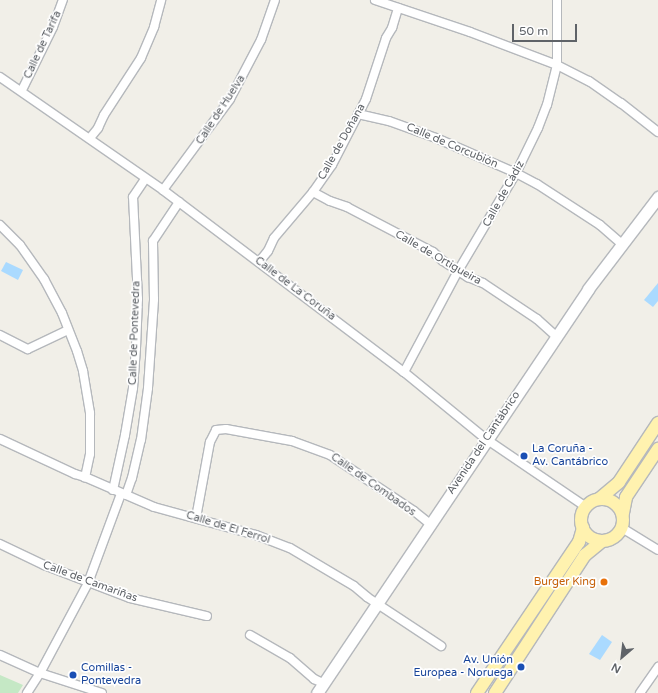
<!DOCTYPE html>
<meta charset="utf-8">
<style>
body{margin:0}
#map{position:relative;width:658px;height:693px;overflow:hidden;background:#f1efe8;font-family:"Varela Round",sans-serif}
div>[style]{position:absolute}
.green>*{inset:0;background:#c5e8c5}
.water>*{inset:0;background:#aadaff}
.roads{filter:drop-shadow(1px 0 #b5b8bc) drop-shadow(-1px 0 #b5b8bc) drop-shadow(0 1px #b5b8bc) drop-shadow(0 -1px #b5b8bc)}
.street>*{height:8px;margin:-4px;padding:0 4px;transform-origin:4px;border-radius:4px;background:#fff}
.secondary>*{height:11px;margin:-5.5px;padding:0 5.5px;transform-origin:5.5px;border-radius:5.5px;background:#fff}
.primary>*{height:12px;margin:-6px;padding:0 6px;transform-origin:6px;border-radius:6px;background:#fff2af}
.primary>.ring{margin:-6px;padding:0;box-sizing:content-box;background:none;border:12px solid #fff2af;border-radius:50%}
.dots>*{width:11px;height:11px;translate:-50% -50%;box-sizing:border-box;border:2px solid #fff;border-radius:50%}
span{translate:-50% -50%;white-space:nowrap;text-align:center;line-height:1.15;-webkit-text-stroke:3.5px #fff;paint-order:stroke}
.street-label{font-size:11px;color:#5f6368}
.transit-label{font-size:11px;color:#164399}
.left{translate:0 -50%;text-align:left}
.right{translate:-100% -50%;text-align:right}
.food-label{font-size:11px;color:#c56008}
.north{position:absolute;left:602px;top:637px;width:40px;height:40px;-webkit-text-stroke:3px #fff;paint-order:stroke;rotate:208deg;font-size:11px;font-weight:700;line-height:16px;text-align:center;color:#5f6368}
.north::after{content:'';display:block;margin:auto;width:14px;height:18px;background:#5f6368;clip-path:polygon(50% 0,100% 100%,50% 72%,0 100%)}
.scale{position:absolute;left:512px;top:24px;width:65px;height:18px;box-sizing:border-box;border:2px solid #5f6368;border-top:0;padding-left:5px;font-size:12px;line-height:14px;white-space:nowrap;color:#5f6368;-webkit-text-stroke:3px #fff;paint-order:stroke}
</style>
<div id="map">
<div class="green">
<i style="clip-path:polygon(0 675px,23px 685px,18px 693px,0 693px)"></i>
</div>
<div class="water">
<i style="clip-path:polygon(6px 262px,23px 270px,18px 280px,1px 271px)"></i>
<i style="clip-path:polygon(658px 283px,658px 301px,653px 307px,644px 300px)"></i>
<i style="clip-path:polygon(602px 635px,612px 642px,600px 660px,589px 654px)"></i>
</div>
<div class="roads">
<div class="street">
<i style="left:375px;top:0;width:100px;rotate:18.6deg"></i>
<i style="left:470px;top:32px;width:93px;rotate:20.8deg"></i>
<i style="left:557px;top:65px;width:36px;rotate:27deg"></i>
<i style="left:589px;top:81px;width:39px;rotate:35deg"></i>
<i style="left:621px;top:103px;width:47px;rotate:38.1deg"></i>
<i style="left:0;top:77px;width:198px;rotate:34.7deg"></i>
<i style="left:163px;top:190px;width:302px;rotate:37.1deg"></i>
<i style="left:404px;top:372px;width:106px;rotate:39.3deg"></i>
<i style="left:486px;top:439px;width:121px;rotate:34.2deg"></i>
<i style="left:22px;top:90px;width:70px;rotate:-63.8deg"></i>
<i style="left:53px;top:27px;width:29px;rotate:-70deg"></i>
<i style="left:358px;top:114px;width:32px;rotate:13deg"></i>
<i style="left:389px;top:121px;width:50px;rotate:19.9deg"></i>
<i style="left:436px;top:138px;width:87px;rotate:23.6deg"></i>
<i style="left:516px;top:173px;width:24px;rotate:28deg"></i>
<i style="left:537px;top:184px;width:75px;rotate:33.1deg"></i>
<i style="left:600px;top:225px;width:28px;rotate:41deg"></i>
<i style="left:90px;top:138px;width:13px;rotate:-51deg"></i>
<i style="left:98px;top:128px;width:14px;rotate:-65deg"></i>
<i style="left:104px;top:115px;width:68px;rotate:-57deg"></i>
<i style="left:141px;top:58px;width:34px;rotate:-67deg"></i>
<i style="left:154px;top:27px;width:28px;rotate:-75deg"></i>
<i style="left:163px;top:190px;width:113px;rotate:-53.6deg"></i>
<i style="left:230px;top:99px;width:67px;rotate:-62.3deg"></i>
<i style="left:261px;top:40px;width:42px;rotate:-70.7deg"></i>
<i style="left:313px;top:192px;width:19px;rotate:28deg"></i>
<i style="left:330px;top:201px;width:18px;rotate:19deg"></i>
<i style="left:347px;top:207px;width:97px;rotate:27.6deg"></i>
<i style="left:433px;top:252px;width:13px;rotate:42deg"></i>
<i style="left:443px;top:261px;width:30px;rotate:33deg"></i>
<i style="left:468px;top:277px;width:16px;rotate:22deg"></i>
<i style="left:483px;top:283px;width:65px;rotate:33.7deg"></i>
<i style="left:537px;top:319px;width:25px;rotate:42deg"></i>
<i style="left:0;top:225px;width:28px;rotate:45deg"></i>
<i style="left:20px;top:245px;width:42px;rotate:54.8deg"></i>
<i style="left:44px;top:279px;width:38px;rotate:62deg"></i>
<i style="left:62px;top:313px;width:41px;rotate:68.5deg"></i>
<i style="left:77px;top:351px;width:21px;rotate:73deg"></i>
<i style="left:83px;top:371px;width:43px;rotate:80.5deg"></i>
<i style="left:90px;top:413px;width:41px;rotate:90deg"></i>
<i style="left:90px;top:454px;width:24px;rotate:102deg"></i>
<i style="left:259px;top:262px;width:14px;rotate:-51deg"></i>
<i style="left:268px;top:251px;width:14px;rotate:-65deg"></i>
<i style="left:274px;top:238px;width:60px;rotate:-49.7deg"></i>
<i style="left:313px;top:192px;width:33px;rotate:-55deg"></i>
<i style="left:332px;top:165px;width:74px;rotate:-62.7deg"></i>
<i style="left:366px;top:99px;width:64px;rotate:-71.8deg"></i>
<i style="left:386px;top:38px;width:12px;rotate:-59deg"></i>
<i style="left:392px;top:28px;width:21px;rotate:-73deg"></i>
<i style="left:0;top:335px;width:31px;rotate:27deg"></i>
<i style="left:28px;top:349px;width:44px;rotate:-25.4deg"></i>
<i style="left:404px;top:372px;width:115px;rotate:-61.9deg"></i>
<i style="left:458px;top:271px;width:114px;rotate:-59.4deg"></i>
<i style="left:516px;top:173px;width:50px;rotate:-63.9deg"></i>
<i style="left:538px;top:128px;width:25px;rotate:-69deg"></i>
<i style="left:547px;top:105px;width:41px;rotate:-76deg"></i>
<i style="left:557px;top:65px;width:65px;rotate:-90deg"></i>
<i style="left:0;top:439px;width:83px;rotate:25deg"></i>
<i style="left:75px;top:474px;width:10px;rotate:17deg"></i>
<i style="left:85px;top:477px;width:75px;rotate:23.5deg"></i>
<i style="left:154px;top:507px;width:106px;rotate:15.4deg"></i>
<i style="left:256px;top:535px;width:36px;rotate:21deg"></i>
<i style="left:290px;top:548px;width:74px;rotate:30.7deg"></i>
<i style="left:354px;top:586px;width:17px;rotate:40deg"></i>
<i style="left:367px;top:597px;width:89px;rotate:33.5deg"></i>
<i style="left:113px;top:490px;width:56px;rotate:-77.7deg"></i>
<i style="left:125px;top:435px;width:48px;rotate:-80.3deg"></i>
<i style="left:133px;top:388px;width:40px;rotate:-85.7deg"></i>
<i style="left:136px;top:348px;width:49px;rotate:-87.7deg"></i>
<i style="left:138px;top:299px;width:102px;rotate:-92.8deg"></i>
<i style="left:133px;top:197px;width:22px;rotate:-56deg"></i>
<i style="left:126px;top:495px;width:18px;rotate:-71deg"></i>
<i style="left:132px;top:478px;width:39px;rotate:-77deg"></i>
<i style="left:141px;top:440px;width:52px;rotate:-82.3deg"></i>
<i style="left:148px;top:388px;width:89px;rotate:-86.1deg"></i>
<i style="left:154px;top:299px;width:58px;rotate:-91deg"></i>
<i style="left:153px;top:241px;width:47px;rotate:-56.3deg"></i>
<i style="left:196px;top:518px;width:77px;rotate:-79.6deg"></i>
<i style="left:210px;top:442px;width:13px;rotate:-63deg"></i>
<i style="left:216px;top:430px;width:10px;rotate:-6deg"></i>
<i style="left:226px;top:429px;width:67px;rotate:10.3deg"></i>
<i style="left:292px;top:441px;width:40px;rotate:20.2deg"></i>
<i style="left:330px;top:455px;width:101px;rotate:33.7deg"></i>
<i style="left:414px;top:511px;width:21px;rotate:39deg"></i>
<i style="left:622px;top:528px;width:42px;rotate:31.4deg"></i>
<i style="left:0;top:544px;width:49px;rotate:25.5deg"></i>
<i style="left:44px;top:565px;width:92px;rotate:21deg"></i>
<i style="left:130px;top:598px;width:79px;rotate:13.2deg"></i>
<i style="left:250px;top:635px;width:46px;rotate:29.9deg"></i>
<i style="left:290px;top:658px;width:32px;rotate:41deg"></i>
<i style="left:314px;top:679px;width:10px;rotate:24deg"></i>
<i style="left:0;top:655px;width:44px;rotate:24.2deg"></i>
<i style="left:40px;top:673px;width:65px;rotate:17.9deg"></i>
<i style="left:27px;top:693px;width:24px;rotate:-57deg"></i>
<i style="left:40px;top:673px;width:102px;rotate:-61.9deg"></i>
<i style="left:88px;top:583px;width:95px;rotate:-69.7deg"></i>
<i style="left:640px;top:693px;width:32px;rotate:-55deg"></i>
</div>
<div class="secondary">
<i style="left:317px;top:693px;width:486px;rotate:-56.1deg"></i>
<i style="left:588px;top:289px;width:116px;rotate:-52.7deg"></i>
</div>
<div class="primary">
<i class="ring" style="left:581px;top:499px;width:30px;height:30px"></i>
<i style="left:599px;top:499px;width:26px;rotate:-40deg"></i>
<i style="left:619px;top:482px;width:71px;rotate:-56.5deg"></i>
<i style="left:623px;top:513px;width:16px;rotate:-79deg"></i>
<i style="left:626px;top:497px;width:58px;rotate:-56.3deg"></i>
<i style="left:477px;top:693px;width:182px;rotate:-56deg"></i>
<i style="left:579px;top:542px;width:15px;rotate:-74deg"></i>
<i style="left:495px;top:693px;width:165px;rotate:-56.9deg"></i>
<i style="left:585px;top:555px;width:22px;rotate:-39deg"></i>
</div>
</div>
<div class="dots">
<i style="left:524px;top:456px;background:#1a4fb4"></i>
<i style="left:604px;top:582px;background:#e8710a"></i>
<i style="left:521px;top:667px;background:#1a4fb4"></i>
<i style="left:73px;top:675px;background:#1a4fb4"></i>
</div>
<div class="street-label">
<span style="left:43px;top:45px;rotate:-65deg">Calle de Tarifa</span>
<span style="left:221px;top:110px;rotate:-57deg">Calle de Huelva</span>
<span style="left:342px;top:142px;rotate:-61deg">Calle de Doñana</span>
<span style="left:452px;top:146px;rotate:23deg">Calle de Corcubión</span>
<span style="left:504px;top:194px;rotate:-61deg">Calle de Cádiz</span>
<span style="left:438px;top:258px;rotate:30deg">Calle de Ortigueira</span>
<span style="left:295px;top:289px;rotate:37deg">Calle de La Coruña</span>
<span style="left:135px;top:333px;rotate:-88deg">Calle de Pontevedra</span>
<span style="left:484px;top:443px;rotate:-56deg">Avenida del Cantábrico</span>
<span style="left:373px;top:485px;rotate:35deg">Calle de Combados</span>
<span style="left:228px;top:528px;rotate:17deg">Calle de El Ferrol</span>
<span style="left:90px;top:582px;rotate:20deg">Calle de Camariñas</span>
</div>
<div class="transit-label">
<span class="left" style="left:532px;top:456px">La Coruña -<br>Av. Cantábrico</span>
<span class="right" style="left:513px;top:667px">Av. Unión<br>Europea - Noruega</span>
<span class="left" style="left:81px;top:675px">Comillas -<br>Pontevedra</span>
</div>
<div class="food-label">
<span class="right" style="left:596px;top:582px">Burger King</span>
</div>
<div class="north">N</div>
<div class="scale">50 m</div>
</div>
